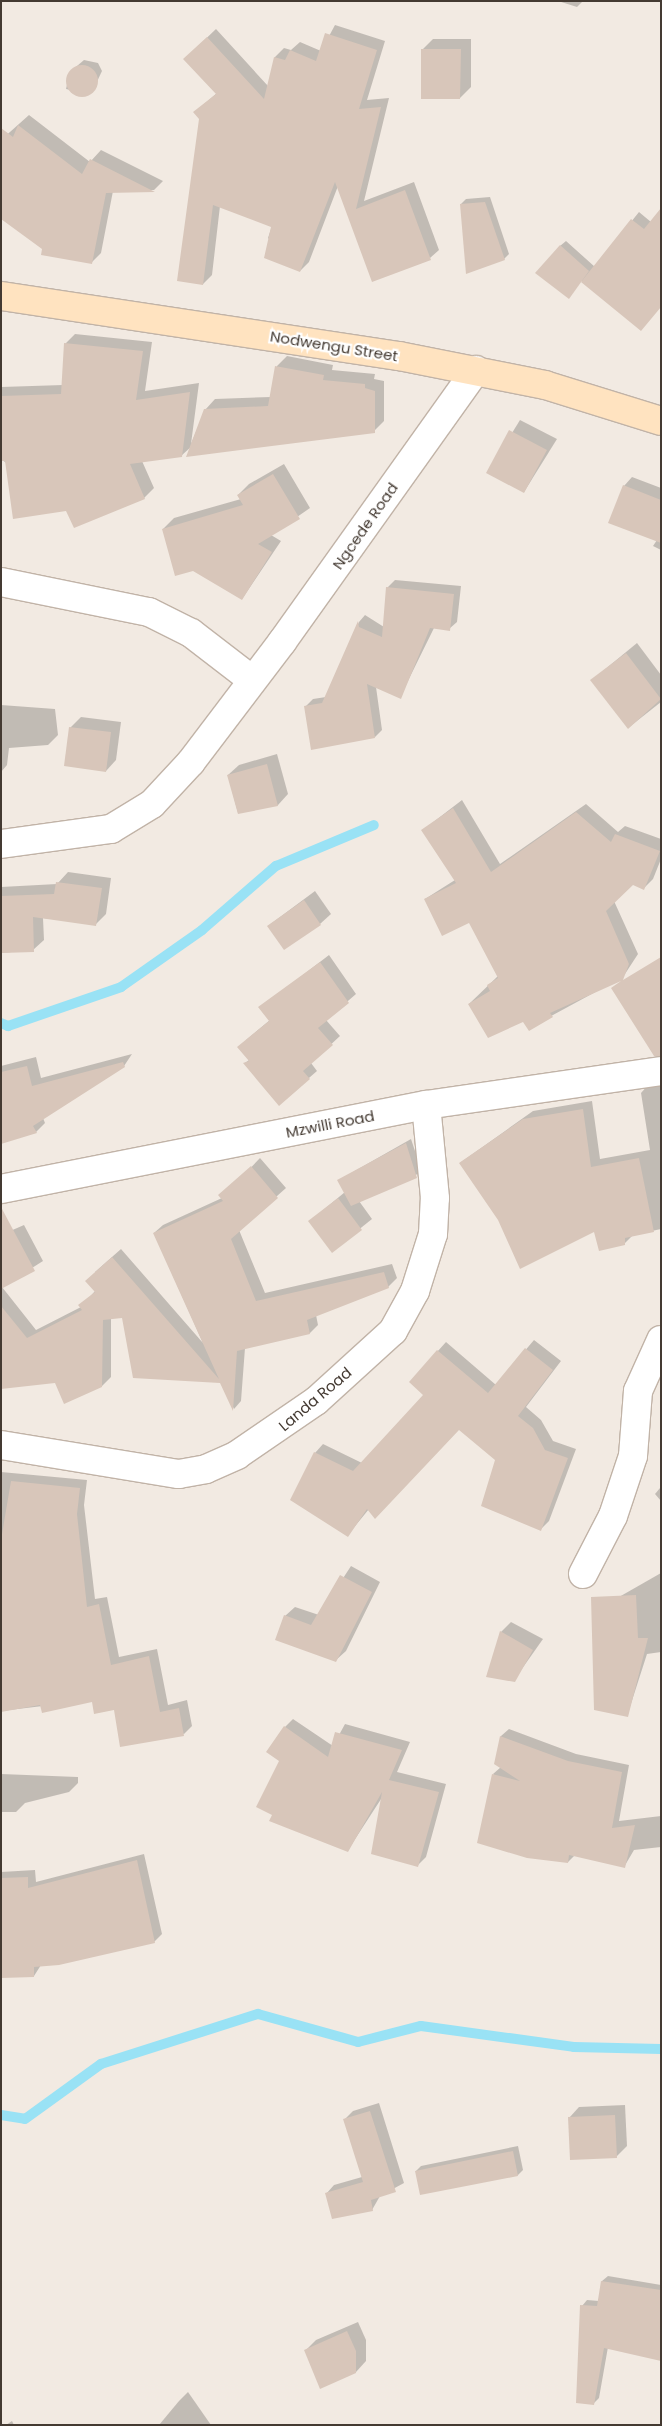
<!DOCTYPE html>
<style>
body{margin:0}
#map{position:relative;width:662px;height:2426px;overflow:hidden;background:#f2eae2;font-family:Poppins,sans-serif}
div>[style]{position:absolute}
.shadow>*{inset:0;background:#0003}
.stream>*{height:10px;margin:-5px;padding:0 5px;transform-origin:5px;border-radius:5px;background:#99e2f5}
.building>*{inset:0;background:#d8c6ba}
.round{border-radius:50%}
.roads{filter:drop-shadow(1px 0 #c1b3a7) drop-shadow(-1px 0 #c1b3a7) drop-shadow(0 1px #c1b3a7) drop-shadow(0 -1px #c1b3a7)}
.street>*{height:28px;margin:-14px;padding:0 14px;transform-origin:14px;border-radius:14px;background:#fff}
.secondary>*{height:28px;margin:-14px;padding:0 14px;transform-origin:14px;border-radius:14px;background:#ffe3c0}
span{translate:-50% -50%;white-space:nowrap;text-align:center;line-height:1.15;-webkit-text-stroke:4.5px #fff;paint-order:stroke}
.street-label{font-size:15px;color:#443a32}
.frame{position:absolute;inset:0;border:2px solid #443a32;pointer-events:none}
</style>
<div id="map">
<div class="shadow">
<i style="clip-path:polygon(558px 1px,583px 1px,577px 7px)"></i>
<i style="clip-path:polygon(335px 25px,385px 41px,367px 100px,389px 98px,364px 201px,414px 182px,439px 250px,430px 258px,373px 280px,338px 186px,309px 262px,300px 271px,268px 238px,272px 226px,220px 206px,212px 275px,203px 284px,200px 119px,195px 112px,217px 93px,193px 51px,216px 29px,268px 86px,275px 57px,284px 48px,291px 50px,300px 42px,321px 51px)"></i>
<i style="clip-path:polygon(433px 39px,471px 39px,471px 87px,460px 98px,423px 49px)"></i>
<i style="clip-path:polygon(84px 60px,98px 63px,102px 71px,94px 88px,89px 94px,66px 89px,70px 72px)"></i>
<i style="clip-path:polygon(29px 115px,90px 162px,101px 150px,163px 181px,154px 190px,113px 191px,101px 253px,91px 263px,1px 140px)"></i>
<i style="clip-path:polygon(490px 197px,509px 254px,504px 259px,461px 204px,466px 199px)"></i>
<i style="clip-path:polygon(639px 212px,651px 222px,661px 307px,582px 281px,560px 246px,566px 241px,595px 267px)"></i>
<i style="clip-path:polygon(75px 334px,152px 342px,145px 391px,199px 383px,191px 444px,205px 410px,215px 399px,271px 397px,277px 366px,287px 356px,333px 365px,332px 370px,375px 374px,374px 379px,384px 381px,384px 421px,374px 431px,192px 446px,181px 456px,142px 461px,154px 488px,144px 498px,67px 509px,1px 459px,1px 387px,63px 385px,65px 344px)"></i>
<i style="clip-path:polygon(520px 420px,557px 439px,524px 492px,488px 472px)"></i>
<i style="clip-path:polygon(284px 464px,310px 508px,271px 535px,281px 541px,242px 599px,163px 529px,174px 518px,241px 499px,238px 495px,249px 484px)"></i>
<i style="clip-path:polygon(632px 477px,661px 488px,661px 550px,653px 546px,657px 540px,624px 486px)"></i>
<i style="clip-path:polygon(395px 580px,461px 586px,457px 622px,449px 629px,434px 628px,400px 697px,376px 687px,382px 730px,375px 737px,306px 706px,313px 699px,326px 697px,359px 622px,365px 615px,384px 627px,387px 588px)"></i>
<i style="clip-path:polygon(637px 643px,661px 675px,661px 702px,628px 728px,592px 680px)"></i>
<i style="clip-path:polygon(1px 705px,55px 709px,58px 735px,48px 745px,9px 748px,7px 765px,1px 772px)"></i>
<i style="clip-path:polygon(81px 717px,121px 722px,116px 760px,106px 771px,70px 728px)"></i>
<i style="clip-path:polygon(277px 754px,288px 794px,278px 805px,238px 813px,228px 775px,239px 765px)"></i>
<i style="clip-path:polygon(462px 800px,500px 864px,586px 804px,618px 832px,625px 826px,661px 839px,661px 859px,653px 879px,644px 888px,633px 884px,614px 901px,638px 954px,623px 977px,553px 1015px,548px 1007px,553px 1015px,529px 1029px,524px 1021px,469px 1004px,498px 976px,469px 921px,425px 899px,455px 880px,423px 830px)"></i>
<i style="clip-path:polygon(68px 872px,111px 878px,106px 914px,96px 924px,43px 918px,44px 940px,33px 950px,1px 953px,1px 887px,57px 884px)"></i>
<i style="clip-path:polygon(315px 891px,331px 914px,320px 924px,268px 926px)"></i>
<i style="clip-path:polygon(329px 955px,356px 994px,326px 1020px,340px 1036px,311px 1063px,317px 1071px,279px 1104px,245px 1063px,249px 1060px,246px 1040px,270px 1020px,260px 1008px)"></i>
<i style="clip-path:polygon(132px 1054px,124px 1066px,43px 1118px,45px 1123px,36px 1132px,1px 1142px,1px 1066px,36px 1057px,41px 1078px)"></i>
<i style="clip-path:polygon(661px 1083px,661px 1229px,633px 1235px,624px 1244px,595px 1230px,499px 1219px,460px 1163px,533px 1111px,592px 1101px,600px 1159px,650px 1150px,641px 1093px,649px 1084px)"></i>
<i style="clip-path:polygon(411px 1139px,422px 1172px,359px 1201px,372px 1219px,332px 1251px,310px 1221px,345px 1192px,339px 1180px)"></i>
<i style="clip-path:polygon(260px 1158px,286px 1188px,239px 1230px,265px 1293px,392px 1264px,397px 1278px,388px 1287px,316px 1315px,318px 1325px,310px 1333px,245px 1348px,241px 1401px,234px 1409px,221px 1381px,123px 1317px,111px 1318px,111px 1377px,102px 1386px,56px 1382px,1px 1388px,1px 1235px,24px 1225px,43px 1261px,2px 1287px,36px 1330px,81px 1307px,95px 1291px,95px 1272px,121px 1249px,203px 1343px,154px 1233px,163px 1225px,222px 1198px)"></i>
<i style="clip-path:polygon(534px 1340px,561px 1361px,526px 1407px,541px 1420px,553px 1441px,576px 1449px,549px 1521px,541px 1529px,496px 1460px,460px 1428px,369px 1509px,347px 1536px,315px 1453px,323px 1444px,362px 1463px,425px 1395px,410px 1382px,446px 1342px,496px 1385px)"></i>
<i style="clip-path:polygon(1px 1472px,87px 1480px,84px 1505px,95px 1599px,107px 1597px,119px 1657px,157px 1649px,168px 1705px,187px 1700px,192px 1726px,184px 1734px,93px 1700px,1px 1711px)"></i>
<i style="clip-path:polygon(660px 1488px,661px 1488px,661px 1501px,655px 1494px)"></i>
<i style="clip-path:polygon(351px 1566px,380px 1582px,346px 1651px,336px 1660px,285px 1616px,295px 1607px,319px 1615px)"></i>
<i style="clip-path:polygon(661px 1573px,661px 1652px,647px 1654px,627px 1716px,598px 1609px)"></i>
<i style="clip-path:polygon(511px 1622px,543px 1639px,514px 1680px,501px 1632px)"></i>
<i style="clip-path:polygon(293px 1719px,333px 1746px,345px 1724px,410px 1742px,397px 1772px,446px 1784px,426px 1857px,418px 1865px,383px 1796px,348px 1850px,273px 1814px,285px 1727px)"></i>
<i style="clip-path:polygon(509px 1729px,576px 1754px,629px 1765px,619px 1821px,661px 1816px,661px 1847px,634px 1850px,624px 1867px,575px 1855px,568px 1862px,493px 1774px,501px 1767px,495px 1764px,501px 1736px)"></i>
<i style="clip-path:polygon(1px 1774px,78px 1777px,78px 1783px,69px 1792px,25px 1803px,16px 1812px,1px 1812px)"></i>
<i style="clip-path:polygon(144px 1854px,162px 1934px,154px 1942px,41px 1965px,34px 1976px,1px 1977px,1px 1872px,35px 1870px,36px 1882px)"></i>
<i style="clip-path:polygon(379px 2103px,404px 2183px,380px 2196px,372px 2210px,326px 2194px,334px 2185px,362px 2177px,345px 2119px,353px 2111px)"></i>
<i style="clip-path:polygon(625px 2105px,627px 2146px,616px 2157px,569px 2118px,579px 2107px)"></i>
<i style="clip-path:polygon(518px 2146px,523px 2170px,518px 2175px,416px 2171px,421px 2166px)"></i>
<i style="clip-path:polygon(608px 2276px,661px 2285px,661px 2360px,608px 2347px,599px 2398px,593px 2404px,582px 2306px,587px 2300px,599px 2301px,602px 2281px)"></i>
<i style="clip-path:polygon(358px 2322px,366px 2340px,366px 2361px,356px 2372px,305px 2351px,316px 2340px)"></i>
<i style="clip-path:polygon(188px 2392px,211px 2425px,159px 2425px,179px 2401px)"></i>
<i style="clip-path:polygon(12px 2421px,14px 2425px,6px 2425px)"></i>
</div>
<div class="stream">
<i style="left:1px;top:1023px;width:8px;rotate:23deg"></i>
<i style="left:8px;top:1026px;width:120px;rotate:-19deg"></i>
<i style="left:121px;top:987px;width:99px;rotate:-35.1deg"></i>
<i style="left:202px;top:930px;width:98px;rotate:-40.9deg"></i>
<i style="left:276px;top:866px;width:106px;rotate:-22.7deg"></i>
<i style="left:1px;top:2115px;width:24px;rotate:9deg"></i>
<i style="left:25px;top:2119px;width:94px;rotate:-35.9deg"></i>
<i style="left:101px;top:2064px;width:165px;rotate:-17.7deg"></i>
<i style="left:258px;top:2014px;width:104px;rotate:15.6deg"></i>
<i style="left:358px;top:2042px;width:65px;rotate:-14.3deg"></i>
<i style="left:421px;top:2026px;width:154px;rotate:7.8deg"></i>
<i style="left:574px;top:2047px;width:87px;rotate:1.3deg"></i>
</div>
<div class="building">
<i style="clip-path:polygon(325px 33px,377px 50px,359px 109px,381px 107px,356px 209px,405px 190px,431px 260px,372px 282px,335px 182px,300px 272px,264px 258px,271px 227px,213px 205px,203px 285px,177px 281px,199px 119px,193px 112px,216px 94px,183px 59px,207px 37px,264px 99px,274px 57px,285px 60px,290px 50px,316px 61px)"></i>
<i style="clip-path:polygon(421px 49px,461px 49px,460px 99px,421px 99px)"></i>
<i class="round" style="left:66px;top:65px;width:32px;height:32px"></i>
<i style="clip-path:polygon(18px 125px,82px 174px,90px 159px,155px 192px,106px 193px,92px 264px,41px 255px,42px 249px,1px 219px,1px 128px,13px 137px)"></i>
<i style="clip-path:polygon(485px 202px,505px 260px,466px 274px,460px 204px)"></i>
<i style="clip-path:polygon(661px 208px,661px 307px,641px 331px,581px 282px,631px 219px,644px 229px)"></i>
<i style="clip-path:polygon(560px 245px,589px 271px,569px 299px,535px 273px)"></i>
<i style="clip-path:polygon(64px 343px,143px 351px,136px 400px,190px 392px,182px 457px,130px 464px,145px 499px,74px 528px,66px 511px,13px 519px,5px 461px,1px 461px,1px 396px,61px 394px)"></i>
<i style="clip-path:polygon(275px 366px,324px 375px,323px 380px,365px 384px,365px 388px,375px 391px,375px 433px,186px 457px,204px 409px,268px 406px)"></i>
<i style="clip-path:polygon(509px 430px,547px 450px,524px 493px,486px 473px)"></i>
<i style="clip-path:polygon(273px 474px,300px 519px,258px 544px,272px 552px,242px 600px,193px 571px,175px 576px,162px 529px,243px 505px,237px 495px)"></i>
<i style="clip-path:polygon(623px 485px,661px 500px,661px 543px,608px 523px)"></i>
<i style="clip-path:polygon(386px 587px,454px 594px,450px 631px,430px 628px,401px 699px,367px 684px,375px 738px,311px 750px,304px 706px,322px 703px,358px 621px,359px 627px,382px 637px)"></i>
<i style="clip-path:polygon(626px 653px,661px 699px,628px 729px,590px 680px)"></i>
<i style="clip-path:polygon(69px 727px,111px 732px,106px 772px,64px 766px)"></i>
<i style="clip-path:polygon(267px 764px,278px 806px,238px 814px,227px 775px)"></i>
<i style="clip-path:polygon(453px 808px,491px 872px,576px 812px,611px 842px,615px 834px,660px 851px,644px 890px,633px 885px,606px 911px,629px 964px,623px 980px,661px 957px,661px 1056px,654px 1056px,611px 988px,621px 981px,550px 1013px,553px 1017px,529px 1031px,523px 1022px,488px 1038px,468px 1004px,490px 991px,487px 985px,498px 978px,469px 923px,442px 936px,424px 899px,456px 883px,421px 830px)"></i>
<i style="clip-path:polygon(56px 882px,102px 888px,96px 926px,33px 917px,34px 952px,1px 953px,1px 896px,54px 894px)"></i>
<i style="clip-path:polygon(304px 900px,321px 925px,284px 950px,267px 926px)"></i>
<i style="clip-path:polygon(320px 962px,349px 1003px,318px 1028px,333px 1045px,303px 1071px,310px 1079px,279px 1106px,243px 1063px,249px 1061px,237px 1047px,269px 1021px,258px 1007px)"></i>
<i style="clip-path:polygon(123px 1062px,125px 1067px,33px 1126px,37px 1133px,1px 1144px,1px 1072px,27px 1066px,32px 1086px)"></i>
<i style="clip-path:polygon(583px 1109px,591px 1167px,639px 1158px,654px 1232px,625px 1238px,625px 1245px,599px 1251px,594px 1232px,520px 1269px,498px 1220px,459px 1163px,523px 1119px)"></i>
<i style="clip-path:polygon(406px 1143px,417px 1178px,351px 1206px,337px 1180px)"></i>
<i style="clip-path:polygon(251px 1166px,278px 1198px,231px 1239px,256px 1301px,384px 1272px,389px 1288px,307px 1320px,310px 1334px,237px 1351px,233px 1411px,220px 1383px,133px 1378px,122px 1318px,103px 1320px,102px 1387px,64px 1404px,55px 1383px,1px 1389px,1px 1306px,27px 1338px,82px 1310px,78px 1305px,95px 1292px,85px 1281px,112px 1257px,219px 1379px,153px 1233px,223px 1201px,218px 1195px)"></i>
<i style="clip-path:polygon(338px 1198px,362px 1230px,332px 1253px,308px 1221px)"></i>
<i style="clip-path:polygon(1px 1207px,35px 1271px,1px 1289px)"></i>
<i style="clip-path:polygon(525px 1348px,553px 1370px,518px 1416px,533px 1428px,545px 1450px,568px 1458px,541px 1531px,481px 1506px,495px 1460px,459px 1430px,375px 1519px,367px 1509px,348px 1537px,290px 1500px,314px 1452px,353px 1471px,423px 1395px,409px 1382px,437px 1350px,488px 1393px)"></i>
<i style="clip-path:polygon(11px 1481px,80px 1488px,77px 1514px,87px 1607px,99px 1604px,111px 1665px,149px 1656px,160px 1712px,179px 1708px,184px 1736px,120px 1747px,114px 1710px,94px 1714px,92px 1702px,42px 1713px,40px 1705px,1px 1712px,1px 1540px)"></i>
<i style="clip-path:polygon(340px 1575px,372px 1592px,336px 1662px,275px 1640px,284px 1615px,311px 1625px)"></i>
<i style="clip-path:polygon(636px 1595px,638px 1638px,648px 1638px,628px 1717px,594px 1710px,591px 1597px)"></i>
<i style="clip-path:polygon(500px 1631px,533px 1650px,515px 1682px,486px 1677px)"></i>
<i style="clip-path:polygon(284px 1726px,328px 1757px,335px 1732px,402px 1750px,389px 1780px,439px 1792px,418px 1867px,371px 1854px,382px 1792px,348px 1852px,269px 1821px,272px 1815px,256px 1807px,279px 1761px,266px 1752px)"></i>
<i style="clip-path:polygon(500px 1736px,568px 1761px,622px 1772px,612px 1828px,635px 1825px,625px 1868px,569px 1855px,568px 1863px,527px 1858px,477px 1843px,492px 1774px,520px 1781px,494px 1764px)"></i>
<i style="clip-path:polygon(137px 1860px,155px 1943px,59px 1965px,34px 1967px,34px 1977px,1px 1978px,1px 1878px,28px 1877px,28px 1888px)"></i>
<i style="clip-path:polygon(370px 2111px,396px 2192px,371px 2200px,373px 2211px,332px 2219px,325px 2193px,363px 2182px,343px 2119px)"></i>
<i style="clip-path:polygon(615px 2115px,617px 2158px,570px 2160px,568px 2117px)"></i>
<i style="clip-path:polygon(513px 2151px,518px 2176px,420px 2195px,415px 2171px)"></i>
<i style="clip-path:polygon(601px 2281px,661px 2290px,661px 2361px,604px 2348px,594px 2405px,576px 2403px,580px 2305px,597px 2306px)"></i>
<i style="clip-path:polygon(347px 2331px,356px 2351px,356px 2373px,320px 2389px,304px 2350px)"></i>
</div>
<div class="roads">
<div class="street">
<i style="left:1px;top:582px;width:151px;rotate:11.5deg"></i>
<i style="left:149px;top:612px;width:47px;rotate:26.6deg"></i>
<i style="left:191px;top:633px;width:76px;rotate:37.5deg"></i>
<i style="left:1px;top:844px;width:111px;rotate:-7.8deg"></i>
<i style="left:111px;top:829px;width:48px;rotate:-31.4deg"></i>
<i style="left:152px;top:804px;width:57px;rotate:-47.1deg"></i>
<i style="left:191px;top:762px;width:151px;rotate:-52.8deg"></i>
<i style="left:282px;top:642px;width:334px;rotate:-54.5deg"></i>
<i style="left:1px;top:1189px;width:433px;rotate:-11.2deg"></i>
<i style="left:426px;top:1105px;width:237px;rotate:-8.2deg"></i>
<i style="left:1px;top:1445px;width:180px;rotate:9.3deg"></i>
<i style="left:179px;top:1474px;width:27px;rotate:-10deg"></i>
<i style="left:206px;top:1469px;width:34px;rotate:-24deg"></i>
<i style="left:237px;top:1455px;width:96px;rotate:-34.4deg"></i>
<i style="left:316px;top:1401px;width:104px;rotate:-42.3deg"></i>
<i style="left:393px;top:1331px;width:46px;rotate:-61.2deg"></i>
<i style="left:415px;top:1291px;width:60px;rotate:-72.5deg"></i>
<i style="left:433px;top:1234px;width:36px;rotate:-87deg"></i>
<i style="left:435px;top:1198px;width:93px;rotate:-95.5deg"></i>
<i style="left:583px;top:1574px;width:65px;rotate:-62.7deg"></i>
<i style="left:613px;top:1516px;width:63px;rotate:-71.6deg"></i>
<i style="left:633px;top:1456px;width:65px;rotate:-85.6deg"></i>
<i style="left:638px;top:1391px;width:56px;rotate:-65.7deg"></i>
</div>
<div class="secondary">
<i style="left:1px;top:296px;width:402px;rotate:8.6deg"></i>
<i style="left:399px;top:356px;width:149px;rotate:11.2deg"></i>
<i style="left:545px;top:385px;width:121px;rotate:17.2deg"></i>
</div>
</div>
<div class="street-label">
<span style="left:334px;top:346px;rotate:9deg">Nodwengu Street</span>
<span style="left:365px;top:526px;rotate:-55deg">Ngcede Road</span>
<span style="left:330px;top:1124px;rotate:-11deg">Mzwilli Road</span>
<span style="left:315px;top:1399px;rotate:-40deg">Landa Road</span>
</div>
<div class="frame"></div>
</div>
